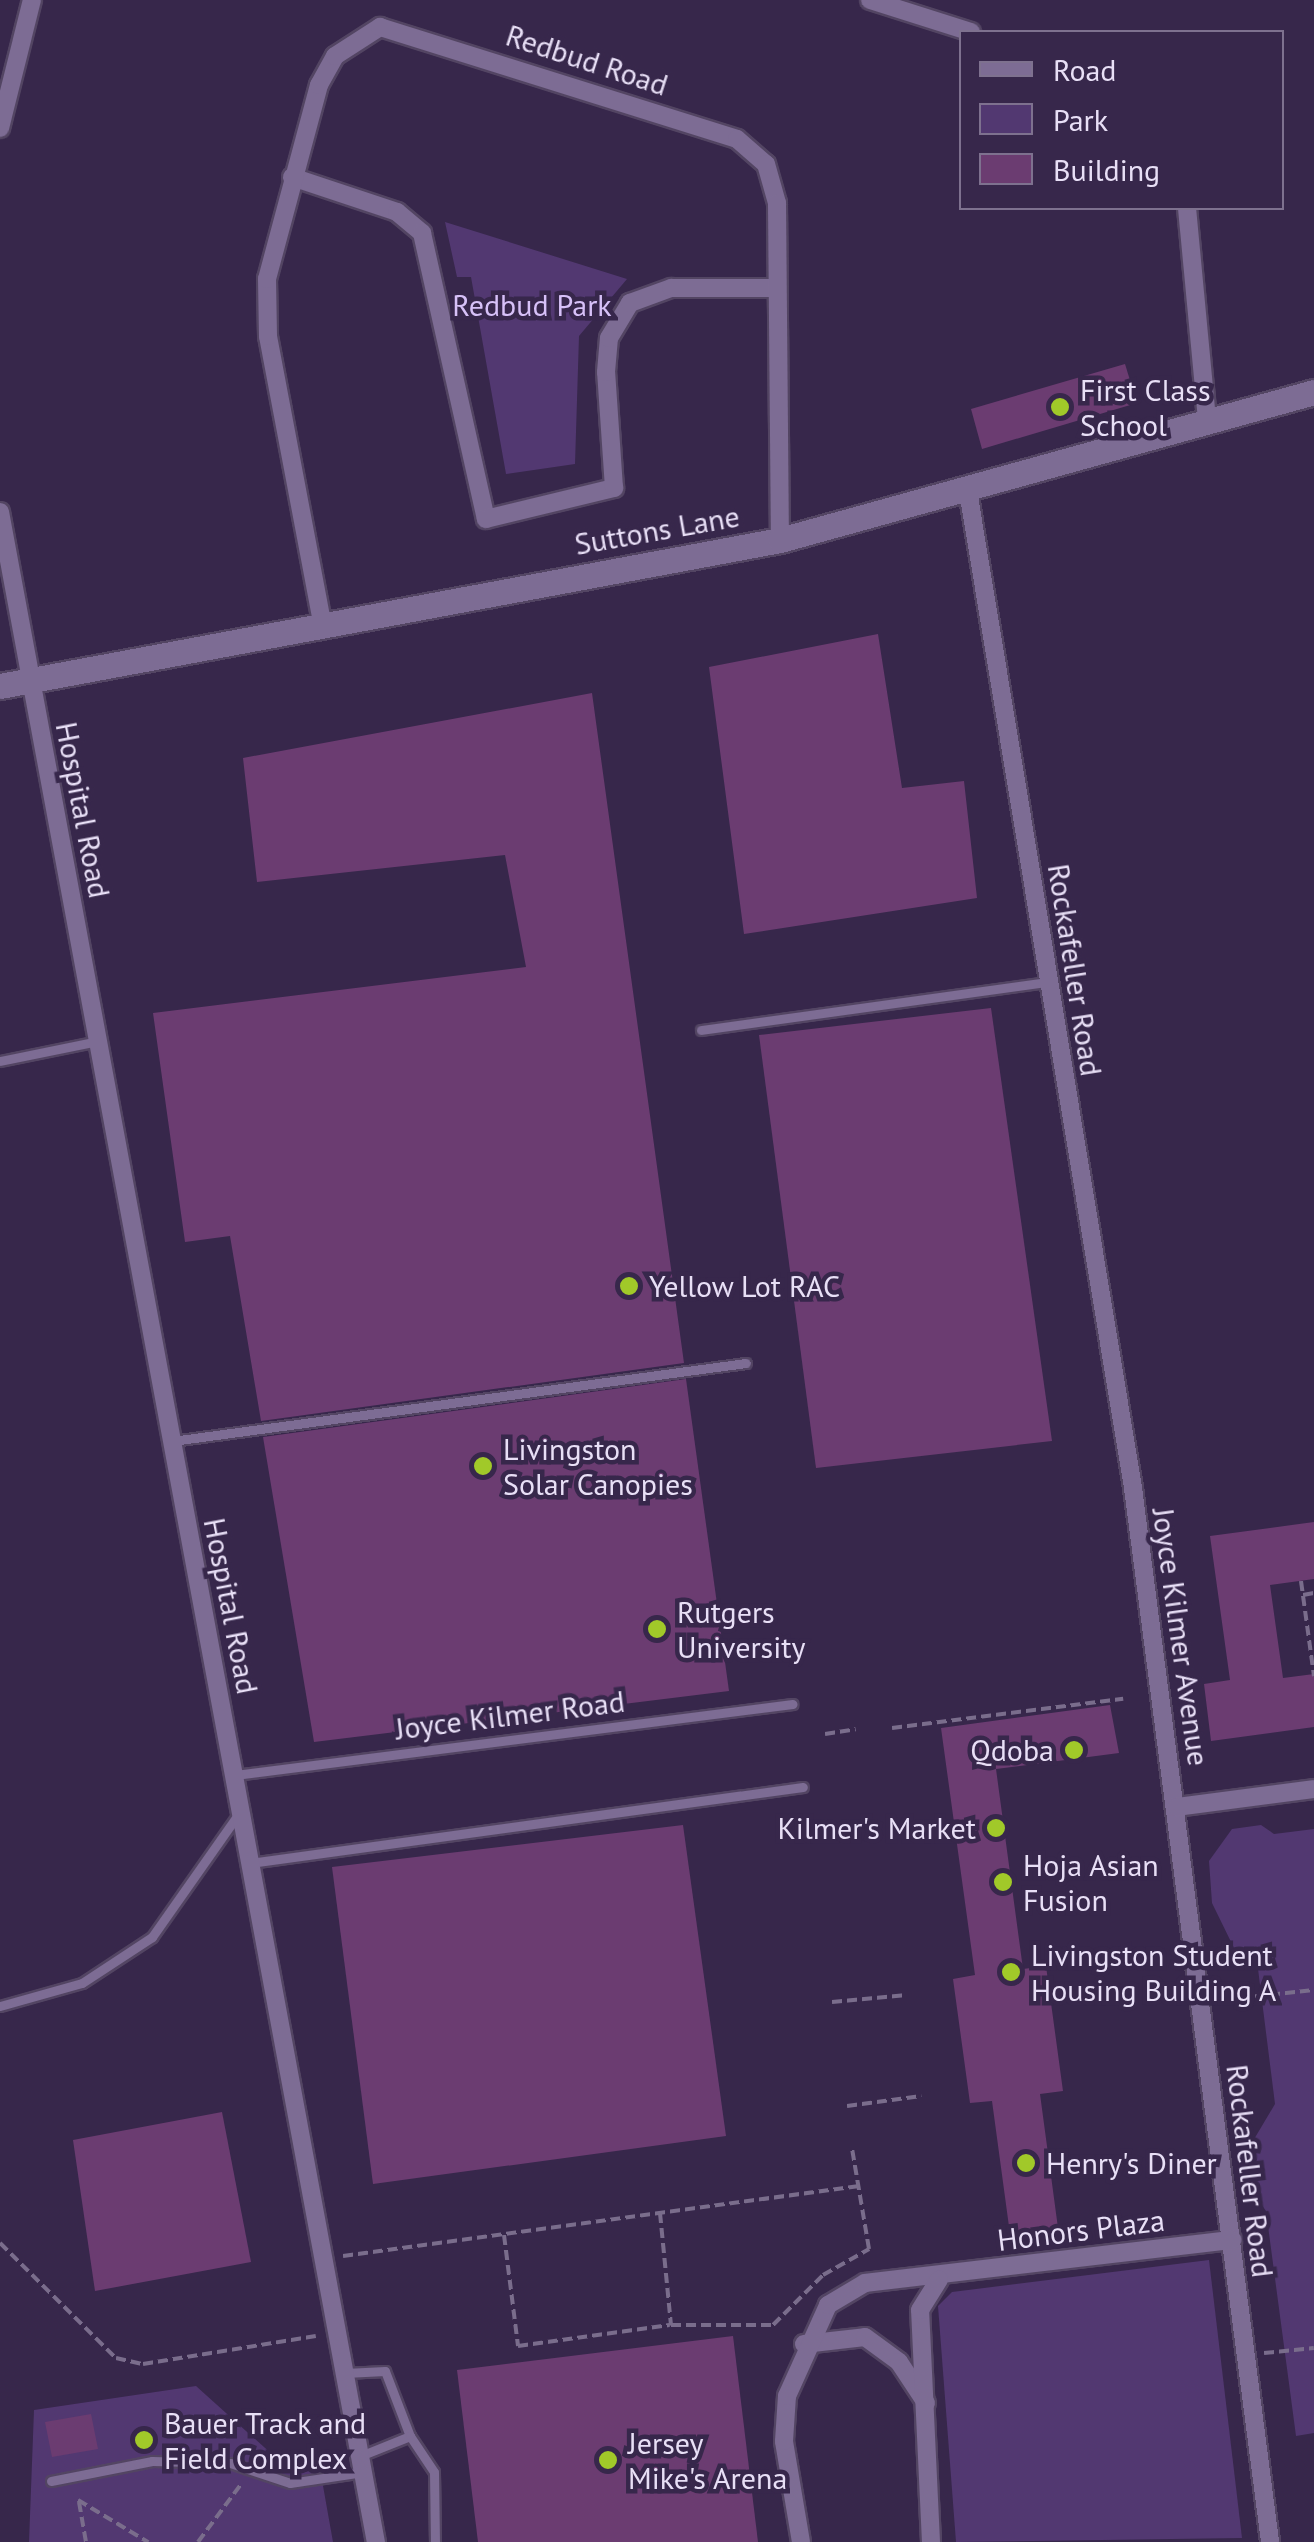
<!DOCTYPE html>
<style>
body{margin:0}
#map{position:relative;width:1314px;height:2542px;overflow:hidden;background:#37274b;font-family:"PT Sans",sans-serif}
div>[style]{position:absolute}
.green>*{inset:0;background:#523871}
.building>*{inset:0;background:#6b3c71}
.path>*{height:4px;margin-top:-2px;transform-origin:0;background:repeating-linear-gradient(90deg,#7a6d8c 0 10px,transparent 0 15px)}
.roads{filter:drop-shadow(2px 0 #534563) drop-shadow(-2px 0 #534563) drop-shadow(0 2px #534563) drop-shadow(0 -2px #534563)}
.lane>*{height:9px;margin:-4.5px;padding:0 4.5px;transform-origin:4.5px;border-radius:4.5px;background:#7d6c94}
.street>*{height:18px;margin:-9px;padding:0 9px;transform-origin:9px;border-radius:9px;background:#7d6c94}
.secondary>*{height:25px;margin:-12.5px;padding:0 12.5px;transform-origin:12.5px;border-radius:12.5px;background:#7d6c94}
.dots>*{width:28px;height:28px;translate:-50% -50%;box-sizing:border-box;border:5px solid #37274b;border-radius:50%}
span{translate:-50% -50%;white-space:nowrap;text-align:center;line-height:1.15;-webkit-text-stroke:9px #37274b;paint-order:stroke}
.street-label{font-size:30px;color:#e8dff6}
.park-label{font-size:30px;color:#d7c1f8}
.poi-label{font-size:30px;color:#e8dff6}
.left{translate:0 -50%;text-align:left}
.right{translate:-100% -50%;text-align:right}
.legend{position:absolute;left:959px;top:30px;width:325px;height:180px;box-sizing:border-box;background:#37274b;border:2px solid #7e718f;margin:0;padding:12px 18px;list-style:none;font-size:30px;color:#e8dff6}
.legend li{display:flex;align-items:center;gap:20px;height:50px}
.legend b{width:50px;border:2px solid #7e718f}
</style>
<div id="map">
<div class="green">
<i style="clip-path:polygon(445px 222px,627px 279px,579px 336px,575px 464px,506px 474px,471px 277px,457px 277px)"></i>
<i style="clip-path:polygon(1261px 1825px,1274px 1834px,1314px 1829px,1314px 2433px,1296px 2436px,1266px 2211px,1252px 2191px,1250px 2146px,1275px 2104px,1257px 1961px,1234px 1948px,1212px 1903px,1209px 1861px,1232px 1829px)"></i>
<i style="clip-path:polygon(1209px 2260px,1242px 2538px,956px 2542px,938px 2306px,952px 2292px)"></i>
<i style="clip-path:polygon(196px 2386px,294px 2474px,320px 2469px,333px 2542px,29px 2542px,34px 2410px)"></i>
</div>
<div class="building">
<i style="clip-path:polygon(1125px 364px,1137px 403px,982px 449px,971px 409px)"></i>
<i style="clip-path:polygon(878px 634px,902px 788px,964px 781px,977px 898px,744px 934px,709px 667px)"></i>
<i style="clip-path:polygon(592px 693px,684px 1363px,261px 1421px,230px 1236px,185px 1242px,153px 1013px,526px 967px,505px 855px,257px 882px,243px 758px)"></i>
<i style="clip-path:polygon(991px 1008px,1052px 1441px,816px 1468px,759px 1035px)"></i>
<i style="clip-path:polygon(686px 1379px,729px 1691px,314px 1742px,263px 1437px)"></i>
<i style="clip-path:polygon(1314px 1522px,1314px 1579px,1270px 1585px,1283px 1678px,1314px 1674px,1314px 1727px,1211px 1741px,1204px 1684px,1230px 1680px,1210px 1536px)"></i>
<i style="clip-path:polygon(1110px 1705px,1119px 1753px,996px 1769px,1023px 1969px,1046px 1966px,1063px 2091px,1040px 2094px,1058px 2228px,1010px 2234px,992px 2101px,970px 2103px,953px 1979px,975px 1975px,941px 1728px)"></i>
<i style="clip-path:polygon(683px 1825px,726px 2136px,373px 2184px,332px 1867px)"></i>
<i style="clip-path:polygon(222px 2112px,251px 2262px,95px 2291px,73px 2140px)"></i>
<i style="clip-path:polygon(733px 2336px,758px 2542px,478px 2542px,457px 2370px)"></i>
<i style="clip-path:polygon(91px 2414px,98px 2449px,52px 2457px,45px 2422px)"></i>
</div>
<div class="path">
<i style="left:1301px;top:1581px;width:96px;rotate:82.2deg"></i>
<i style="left:1303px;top:1595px;width:11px;rotate:-10deg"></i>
<i style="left:892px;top:1728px;width:233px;rotate:-7.2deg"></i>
<i style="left:825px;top:1734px;width:31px;rotate:-9deg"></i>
<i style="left:1240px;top:1998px;width:74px;rotate:-6.2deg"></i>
<i style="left:832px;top:2002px;width:75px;rotate:-5.3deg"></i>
<i style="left:847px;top:2106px;width:75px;rotate:-7.7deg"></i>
<i style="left:660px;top:2213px;width:113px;rotate:84.4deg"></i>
<i style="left:671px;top:2325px;width:102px"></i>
<i style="left:773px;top:2325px;width:71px;rotate:-45deg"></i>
<i style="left:823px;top:2275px;width:53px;rotate:-29.5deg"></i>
<i style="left:869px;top:2249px;width:101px;rotate:-99.6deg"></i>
<i style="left:504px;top:2235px;width:112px;rotate:82.8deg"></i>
<i style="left:518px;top:2346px;width:153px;rotate:-7.9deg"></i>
<i style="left:0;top:2243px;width:163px;rotate:44.8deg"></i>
<i style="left:116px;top:2358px;width:28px;rotate:13deg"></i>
<i style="left:143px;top:2364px;width:175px;rotate:-9.2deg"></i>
<i style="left:343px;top:2256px;width:521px;rotate:-7.73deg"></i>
<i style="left:1264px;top:2353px;width:50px;rotate:-5.7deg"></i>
<i style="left:78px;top:2500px;width:82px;rotate:31deg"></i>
<i style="left:79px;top:2502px;width:41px;rotate:80.1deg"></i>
<i style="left:198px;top:2542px;width:74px;rotate:-53.3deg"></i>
</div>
<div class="roads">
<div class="lane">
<i style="left:701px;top:1030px;width:351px;rotate:-7.9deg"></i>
<i style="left:0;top:1061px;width:100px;rotate:-11.5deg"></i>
<i style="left:172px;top:1441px;width:579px;rotate:-7.74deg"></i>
<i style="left:235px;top:1775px;width:562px;rotate:-7.26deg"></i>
<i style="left:250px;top:1863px;width:558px;rotate:-7.83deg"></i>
<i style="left:0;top:2006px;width:85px;rotate:-15.7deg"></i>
<i style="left:82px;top:1983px;width:84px;rotate:-33.3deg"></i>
<i style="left:152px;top:1937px;width:151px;rotate:-54.9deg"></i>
<i style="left:345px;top:2373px;width:40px;rotate:-2.9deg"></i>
<i style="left:385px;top:2371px;width:70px;rotate:69deg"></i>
<i style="left:410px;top:2436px;width:54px;rotate:158.2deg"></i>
<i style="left:410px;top:2436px;width:43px;rotate:56.3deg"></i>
<i style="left:434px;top:2472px;width:70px;rotate:89.2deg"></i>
<i style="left:51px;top:2481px;width:103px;rotate:-11.2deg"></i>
<i style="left:152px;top:2461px;width:78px;rotate:1.5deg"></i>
<i style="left:230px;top:2463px;width:63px;rotate:18.4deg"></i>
<i style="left:290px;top:2483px;width:74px;rotate:-8.6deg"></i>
</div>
<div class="street">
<i style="left:870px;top:0;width:106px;rotate:17.6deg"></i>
<i style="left:0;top:128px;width:132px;rotate:-76deg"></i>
<i style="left:292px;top:177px;width:111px;rotate:18.4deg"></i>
<i style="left:397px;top:212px;width:33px;rotate:40deg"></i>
<i style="left:422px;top:233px;width:293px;rotate:77.4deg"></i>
<i style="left:486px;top:519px;width:132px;rotate:-13.6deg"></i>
<i style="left:614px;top:488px;width:116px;rotate:-93.9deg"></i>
<i style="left:606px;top:372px;width:34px;rotate:-85deg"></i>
<i style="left:609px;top:338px;width:41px;rotate:-59deg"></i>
<i style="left:630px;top:303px;width:44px;rotate:-20.1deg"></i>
<i style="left:671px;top:288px;width:106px"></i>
<i style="left:1187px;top:208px;width:212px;rotate:84.6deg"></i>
<i style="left:968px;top:491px;width:1011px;rotate:80.6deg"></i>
<i style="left:1133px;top:1488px;width:1063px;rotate:82.59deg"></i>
<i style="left:0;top:512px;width:2065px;rotate:79.51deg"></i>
<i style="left:322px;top:622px;width:291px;rotate:-100.7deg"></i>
<i style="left:268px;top:336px;width:57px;rotate:-91deg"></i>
<i style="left:267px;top:279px;width:201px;rotate:-75deg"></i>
<i style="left:319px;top:85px;width:33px;rotate:-61deg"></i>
<i style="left:335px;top:56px;width:54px;rotate:-32.8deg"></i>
<i style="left:380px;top:27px;width:374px;rotate:17.4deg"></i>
<i style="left:737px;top:139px;width:38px;rotate:41deg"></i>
<i style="left:766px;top:164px;width:41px;rotate:74.2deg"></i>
<i style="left:777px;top:203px;width:337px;rotate:89.5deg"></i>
<i style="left:1177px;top:1807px;width:138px;rotate:-7.5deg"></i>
<i style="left:804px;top:2344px;width:61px;rotate:-6.5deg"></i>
<i style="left:865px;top:2337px;width:42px;rotate:36.3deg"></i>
<i style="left:899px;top:2362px;width:49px;rotate:56.6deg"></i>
<i style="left:801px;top:2542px;width:102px;rotate:-99.6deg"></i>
<i style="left:784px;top:2441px;width:45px;rotate:-86.2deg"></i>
<i style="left:787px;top:2396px;width:100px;rotate:-65.7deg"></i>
<i style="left:828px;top:2305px;width:43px;rotate:-30.7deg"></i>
<i style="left:865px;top:2283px;width:370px;rotate:-6.7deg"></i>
<i style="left:931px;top:2542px;width:232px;rotate:-92.7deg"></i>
<i style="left:920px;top:2310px;width:36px;rotate:-58deg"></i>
</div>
<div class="secondary">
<i style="left:0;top:686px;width:794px;rotate:-10.6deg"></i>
<i style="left:780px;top:540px;width:554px;rotate:-15.49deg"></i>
</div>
</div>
<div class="dots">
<i style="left:1060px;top:407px;background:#a1c929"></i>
<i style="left:629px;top:1286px;background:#a1c929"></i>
<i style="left:483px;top:1466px;background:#a1c929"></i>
<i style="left:657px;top:1629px;background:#a1c929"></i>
<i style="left:1074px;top:1750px;background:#a1c929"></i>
<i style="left:996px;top:1828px;background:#a1c929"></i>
<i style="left:1003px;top:1882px;background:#a1c929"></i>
<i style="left:1011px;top:1972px;background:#a1c929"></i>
<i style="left:1026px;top:2163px;background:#a1c929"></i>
<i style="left:144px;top:2440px;background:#a1c929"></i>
<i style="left:608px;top:2460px;background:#a1c929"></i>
</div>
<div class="street-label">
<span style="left:587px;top:60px;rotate:18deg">Redbud Road</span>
<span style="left:657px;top:530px;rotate:-10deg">Suttons Lane</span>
<span style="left:83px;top:810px;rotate:79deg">Hospital Road</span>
<span style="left:1075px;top:970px;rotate:81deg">Rockafeller Road</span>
<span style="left:231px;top:1606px;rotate:79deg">Hospital Road</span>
<span style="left:1181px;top:1637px;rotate:82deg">Joyce Kilmer Avenue</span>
<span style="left:510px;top:1715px;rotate:-7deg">Joyce Kilmer Road</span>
<span style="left:1250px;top:2171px;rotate:83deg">Rockafeller Road</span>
<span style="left:1081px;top:2230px;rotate:-7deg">Honors Plaza</span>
</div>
<div class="park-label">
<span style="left:532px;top:305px">Redbud Park</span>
</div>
<div class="poi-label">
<span class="left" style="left:1080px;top:407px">First Class<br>School</span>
<span class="left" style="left:649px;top:1286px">Yellow Lot RAC</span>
<span class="left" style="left:503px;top:1466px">Livingston<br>Solar Canopies</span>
<span class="left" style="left:677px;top:1629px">Rutgers<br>University</span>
<span class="right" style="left:1054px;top:1750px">Qdoba</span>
<span class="right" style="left:976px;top:1828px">Kilmer's Market</span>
<span class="left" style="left:1023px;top:1882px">Hoja Asian<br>Fusion</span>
<span class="left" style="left:1031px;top:1972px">Livingston Student<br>Housing Building A</span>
<span class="left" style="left:1046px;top:2163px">Henry's Diner</span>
<span class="left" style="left:164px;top:2440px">Bauer Track and<br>Field Complex</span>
<span class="left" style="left:628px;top:2460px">Jersey<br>Mike's Arena</span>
</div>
<ul class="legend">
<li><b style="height:12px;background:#7d6c94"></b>Road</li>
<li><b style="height:28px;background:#523871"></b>Park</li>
<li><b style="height:28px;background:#6b3c71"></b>Building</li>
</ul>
</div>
